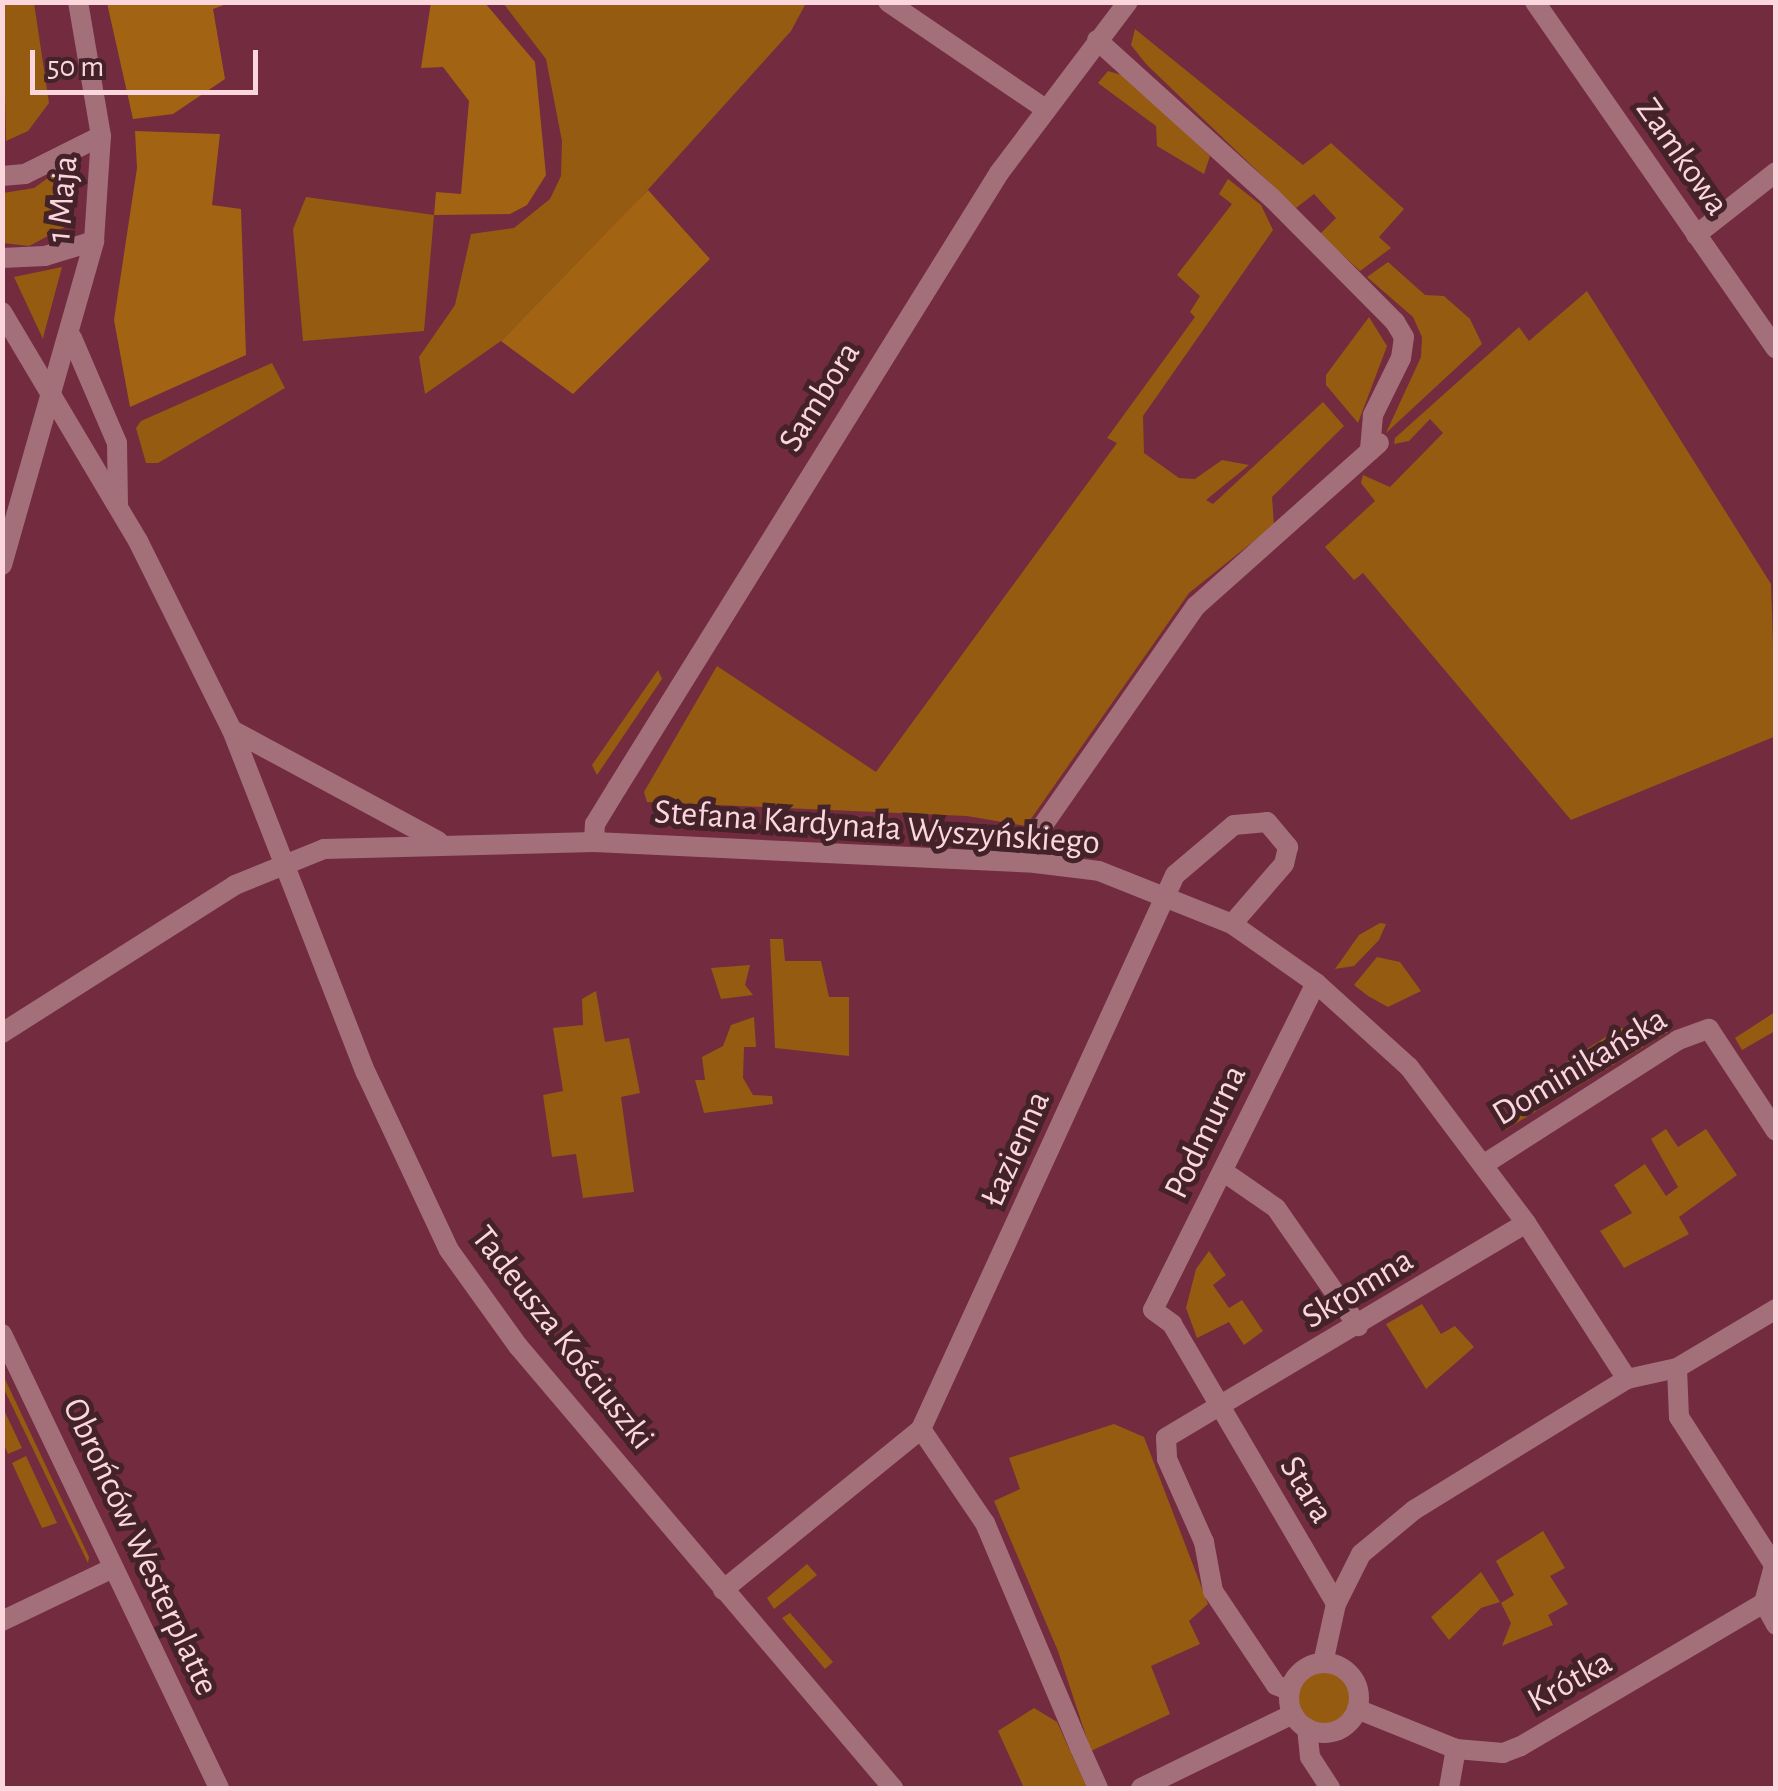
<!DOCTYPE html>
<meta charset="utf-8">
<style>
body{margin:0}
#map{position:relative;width:1778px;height:1791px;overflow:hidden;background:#732b3f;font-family:"Alegreya Sans",sans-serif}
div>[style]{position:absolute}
.green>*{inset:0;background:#955b10}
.forest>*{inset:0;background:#a26413}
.pedestrian>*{height:20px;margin:-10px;padding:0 10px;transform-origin:10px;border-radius:10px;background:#a3707a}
.minor>*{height:20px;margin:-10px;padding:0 10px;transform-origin:10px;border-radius:10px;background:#a3707a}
.minor>.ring{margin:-10px;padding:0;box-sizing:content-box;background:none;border:20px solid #a3707a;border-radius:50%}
.tertiary>*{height:20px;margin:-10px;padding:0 10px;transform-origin:10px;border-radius:10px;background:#a3707a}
span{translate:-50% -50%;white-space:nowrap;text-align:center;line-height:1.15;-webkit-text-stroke:10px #432229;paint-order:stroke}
.street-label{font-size:35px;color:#fbd6dd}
.frame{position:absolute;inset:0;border:5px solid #fbd6dd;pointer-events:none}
.scale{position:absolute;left:30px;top:50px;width:228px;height:45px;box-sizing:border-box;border:5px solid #fbd6dd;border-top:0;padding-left:12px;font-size:30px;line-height:35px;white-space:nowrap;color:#fbd6dd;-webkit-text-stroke:8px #432229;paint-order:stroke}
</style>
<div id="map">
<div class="green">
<i style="clip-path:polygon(3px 2px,34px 3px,49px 103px,28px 131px,6px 141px)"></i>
<i style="clip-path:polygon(503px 3px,806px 3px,791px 31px,635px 204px,501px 341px,425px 394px,419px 357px,455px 305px,471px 234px,514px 228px,550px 199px,561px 176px,562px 141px,546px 59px)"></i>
<i style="clip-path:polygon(1135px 29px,1303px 165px,1331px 143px,1404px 209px,1379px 237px,1391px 248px,1360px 271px,1320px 234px,1336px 218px,1314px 194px,1296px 208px,1146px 64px,1131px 45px)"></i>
<i style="clip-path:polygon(1108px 71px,1125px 76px,1210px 156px,1204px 174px,1157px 146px,1156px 126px,1098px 83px)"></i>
<i style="clip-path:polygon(76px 158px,71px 224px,29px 246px,3px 243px,3px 193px,34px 188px)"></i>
<i style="clip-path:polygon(1228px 179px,1261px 205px,1273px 230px,1143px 416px,1144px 453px,1179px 478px,1195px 479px,1222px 460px,1249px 465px,1206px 500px,1213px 504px,1323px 402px,1344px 426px,1272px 497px,1274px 525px,1189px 593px,1026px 826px,967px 816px,647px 802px,644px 792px,717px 666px,876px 772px,1117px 443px,1107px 438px,1195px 317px,1190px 312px,1200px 296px,1177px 275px,1232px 204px,1219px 194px)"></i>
<i style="clip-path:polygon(306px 197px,434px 215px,424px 331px,303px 341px,293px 229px)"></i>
<i style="clip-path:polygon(1388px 262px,1425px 295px,1444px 296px,1470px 319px,1482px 344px,1386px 433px,1421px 357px,1422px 337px,1413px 317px,1367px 277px)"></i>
<i style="clip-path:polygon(62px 267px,44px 334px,43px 339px,14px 277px)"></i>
<i style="clip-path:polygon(1587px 291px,1771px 584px,1776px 736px,1571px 820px,1363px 573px,1354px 580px,1325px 547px,1375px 501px,1361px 483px,1363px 475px,1390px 487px,1443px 433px,1430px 419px,1409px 441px,1394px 444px,1395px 438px,1519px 327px,1529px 341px)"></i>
<i style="clip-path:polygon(1369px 317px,1387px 346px,1358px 423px,1326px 385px,1326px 375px)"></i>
<i style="clip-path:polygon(272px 363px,285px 388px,158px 463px,146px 463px,136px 428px,141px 421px)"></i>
<i style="clip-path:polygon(658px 670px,662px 679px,597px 775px,592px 765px)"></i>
<i style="clip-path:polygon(1380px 923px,1386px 924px,1379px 940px,1354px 966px,1335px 969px,1359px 935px)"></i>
<i style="clip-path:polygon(770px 939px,783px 939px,785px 961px,821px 961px,829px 997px,849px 997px,849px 1056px,775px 1048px)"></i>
<i style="clip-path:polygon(1377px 957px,1400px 962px,1421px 991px,1388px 1007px,1368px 996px,1354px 985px)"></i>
<i style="clip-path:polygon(750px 965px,745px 985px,753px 995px,721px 999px,711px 968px)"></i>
<i style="clip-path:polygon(596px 991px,605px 1042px,629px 1038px,640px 1093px,621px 1097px,634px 1192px,583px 1198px,576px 1154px,552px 1157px,543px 1095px,563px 1091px,553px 1028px,583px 1025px,582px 999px)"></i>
<i style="clip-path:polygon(1775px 1012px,1775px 1031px,1742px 1050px,1735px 1038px)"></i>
<i style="clip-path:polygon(754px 1017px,756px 1047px,744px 1047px,743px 1078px,753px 1095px,772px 1096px,773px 1104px,704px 1113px,695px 1080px,705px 1080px,702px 1057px,723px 1046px,731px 1025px)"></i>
<i style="clip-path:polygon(1620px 1028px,1668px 1032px,1505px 1130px,1502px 1125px,1525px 1088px)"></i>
<i style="clip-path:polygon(1666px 1129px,1678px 1147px,1706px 1129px,1737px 1175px,1679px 1217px,1689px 1234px,1624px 1268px,1600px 1231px,1632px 1213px,1614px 1185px,1645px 1164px,1666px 1196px,1678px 1187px,1651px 1139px)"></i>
<i style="clip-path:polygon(1209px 1251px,1226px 1275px,1213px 1285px,1229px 1308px,1242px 1300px,1263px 1331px,1244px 1345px,1229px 1322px,1197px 1338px,1186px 1308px,1196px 1269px)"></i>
<i style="clip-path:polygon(1422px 1304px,1441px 1334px,1455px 1326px,1474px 1347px,1426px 1389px,1386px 1324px)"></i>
<i style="clip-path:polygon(3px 1375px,89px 1557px,88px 1563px,3px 1387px)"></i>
<i style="clip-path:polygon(3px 1408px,22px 1448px,8px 1454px,3px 1442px)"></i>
<i style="clip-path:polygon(1114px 1424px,1144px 1437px,1208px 1604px,1189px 1621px,1200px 1644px,1151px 1666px,1170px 1714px,1091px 1751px,1058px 1651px,994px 1501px,1020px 1489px,1009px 1458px)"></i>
<i style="clip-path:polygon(26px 1456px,57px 1523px,42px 1528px,12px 1463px)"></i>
<i style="clip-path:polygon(1543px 1531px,1565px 1568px,1550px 1576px,1568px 1604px,1548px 1615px,1553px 1625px,1502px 1646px,1511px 1623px,1501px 1603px,1514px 1595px,1496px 1561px)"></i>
<i style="clip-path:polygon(807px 1564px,817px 1575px,774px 1609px,767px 1598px)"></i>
<i style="clip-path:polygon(1481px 1572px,1500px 1602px,1481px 1608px,1449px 1640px,1431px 1617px)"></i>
<i style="clip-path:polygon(790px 1613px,833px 1662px,825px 1669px,782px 1618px)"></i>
<i style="clip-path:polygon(1323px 1663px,1347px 1672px,1359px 1698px,1346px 1726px,1327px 1733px,1299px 1722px,1290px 1703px,1301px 1671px)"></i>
<i style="clip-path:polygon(1034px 1708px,1057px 1722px,1087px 1788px,1024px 1788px,998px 1731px)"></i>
</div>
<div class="forest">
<i style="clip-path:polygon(431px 2px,485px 3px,535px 62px,546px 175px,527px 205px,510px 214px,434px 215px,436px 192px,461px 194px,469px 101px,443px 67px,421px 68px)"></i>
<i style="clip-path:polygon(107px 3px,229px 3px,213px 9px,225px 79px,173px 114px,133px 119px)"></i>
<i style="clip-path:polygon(135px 131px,220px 134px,212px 205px,241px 209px,246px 355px,130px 407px,114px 320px,137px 168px)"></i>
<i style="clip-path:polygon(648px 190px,710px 259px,573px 394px,501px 341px)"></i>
</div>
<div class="pedestrian">
<i style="left:1323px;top:1663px;width:60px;rotate:-77.6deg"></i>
<i style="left:1336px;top:1604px;width:56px;rotate:-63.4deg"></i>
<i style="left:1361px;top:1554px;width:69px;rotate:-39.7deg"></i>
<i style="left:1414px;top:1510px;width:250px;rotate:-31.6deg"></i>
<i style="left:1627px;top:1379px;width:186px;rotate:-122.9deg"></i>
<i style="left:1080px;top:1748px;width:44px;rotate:65.8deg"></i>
<i style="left:1141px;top:1788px;width:169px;rotate:-26deg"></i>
</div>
<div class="minor">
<i style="left:888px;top:2px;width:189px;rotate:34.2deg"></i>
<i style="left:1535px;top:2px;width:422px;rotate:55.2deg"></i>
<i style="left:1097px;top:40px;width:236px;rotate:42.1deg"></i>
<i style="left:1272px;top:198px;width:175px;rotate:45.2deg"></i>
<i style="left:1395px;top:322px;width:17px;rotate:59deg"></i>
<i style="left:1404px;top:337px;width:21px;rotate:98deg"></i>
<i style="left:1401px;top:358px;width:64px;rotate:116.2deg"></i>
<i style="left:1373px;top:415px;width:36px;rotate:95deg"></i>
<i style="left:2px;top:176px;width:23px;rotate:-5deg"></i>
<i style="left:25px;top:174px;width:85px;rotate:-26.6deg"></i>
<i style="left:1696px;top:235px;width:102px;rotate:-38.2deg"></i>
<i style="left:2px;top:258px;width:43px;rotate:-2.7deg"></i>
<i style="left:45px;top:256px;width:51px;rotate:-17deg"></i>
<i style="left:2px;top:312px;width:266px;rotate:59.3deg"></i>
<i style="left:138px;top:541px;width:211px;rotate:63.6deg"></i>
<i style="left:232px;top:730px;width:368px;rotate:68.7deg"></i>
<i style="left:366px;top:1073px;width:195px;rotate:64.9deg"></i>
<i style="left:449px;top:1250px;width:118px;rotate:54.3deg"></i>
<i style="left:518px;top:1346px;width:580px;rotate:49.69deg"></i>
<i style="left:72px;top:338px;width:114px;rotate:66.8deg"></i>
<i style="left:117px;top:443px;width:63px;rotate:89.1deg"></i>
<i style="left:232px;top:730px;width:234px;rotate:28.3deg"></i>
<i style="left:594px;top:842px;width:18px;rotate:-87deg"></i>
<i style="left:595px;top:824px;width:42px;rotate:-58.6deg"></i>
<i style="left:617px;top:788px;width:724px;rotate:-58.15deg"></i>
<i style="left:999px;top:173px;width:214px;rotate:-53deg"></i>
<i style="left:1035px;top:863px;width:36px;rotate:-80deg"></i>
<i style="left:1041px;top:828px;width:271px;rotate:-55.1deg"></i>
<i style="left:1196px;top:606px;width:245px;rotate:-41.7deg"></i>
<i style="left:1316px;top:983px;width:365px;rotate:116.5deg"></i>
<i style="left:1153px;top:1310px;width:24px;rotate:36deg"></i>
<i style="left:1172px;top:1324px;width:324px;rotate:59.6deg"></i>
<i style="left:2px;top:1033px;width:276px;rotate:-32.4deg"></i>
<i style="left:235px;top:885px;width:96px;rotate:-22deg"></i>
<i style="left:324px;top:849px;width:270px;rotate:-1.5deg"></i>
<i style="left:594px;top:842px;width:441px;rotate:2.7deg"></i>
<i style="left:1035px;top:863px;width:64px;rotate:7.1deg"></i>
<i style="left:1099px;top:871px;width:143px;rotate:21.7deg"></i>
<i style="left:1232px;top:924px;width:103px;rotate:35.1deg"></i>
<i style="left:1316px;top:983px;width:125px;rotate:42.1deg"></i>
<i style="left:1409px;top:1067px;width:195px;rotate:53.1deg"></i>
<i style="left:1526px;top:1223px;width:419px;rotate:149.2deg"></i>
<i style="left:1166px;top:1438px;width:21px;rotate:87deg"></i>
<i style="left:1167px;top:1459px;width:91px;rotate:66deg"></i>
<i style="left:1204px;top:1542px;width:50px;rotate:79.6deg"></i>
<i style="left:1213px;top:1591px;width:113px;rotate:56.2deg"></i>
<i style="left:1276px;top:1685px;width:15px;rotate:23deg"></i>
<i style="left:1486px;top:1163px;width:228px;rotate:-32.6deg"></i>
<i style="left:1678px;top:1040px;width:33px;rotate:-20deg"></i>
<i style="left:1709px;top:1029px;width:122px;rotate:56.7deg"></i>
<i style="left:1224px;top:1172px;width:63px;rotate:34.7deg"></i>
<i style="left:1276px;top:1208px;width:144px;rotate:55.2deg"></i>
<i style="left:1677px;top:1368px;width:49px;rotate:87.7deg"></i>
<i style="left:1679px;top:1417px;width:176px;rotate:57.3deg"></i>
<i style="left:1627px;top:1379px;width:51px;rotate:-12.4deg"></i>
<i style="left:1677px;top:1368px;width:115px;rotate:-30.8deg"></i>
<i style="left:921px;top:1429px;width:114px;rotate:55.8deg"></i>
<i style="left:985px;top:1523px;width:244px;rotate:67.1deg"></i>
<i style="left:723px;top:1590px;width:255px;rotate:-39.1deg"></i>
<i style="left:921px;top:1429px;width:609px;rotate:-65.37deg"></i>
<i style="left:1175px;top:875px;width:77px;rotate:-40.3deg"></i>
<i style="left:1234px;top:825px;width:33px;rotate:-5deg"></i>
<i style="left:1267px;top:822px;width:33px;rotate:50deg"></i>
<i style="left:1288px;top:847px;width:17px;rotate:103deg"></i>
<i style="left:1284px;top:864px;width:79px;rotate:130.9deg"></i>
<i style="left:1764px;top:1603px;width:25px;rotate:61deg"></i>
<i style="left:2px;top:1621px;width:123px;rotate:-25.5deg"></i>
<i class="ring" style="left:1289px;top:1663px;width:50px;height:50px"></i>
<i style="left:1357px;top:1709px;width:107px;rotate:22deg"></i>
<i style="left:1456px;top:1749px;width:47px;rotate:4.9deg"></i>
<i style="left:1503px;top:1753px;width:19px;rotate:-21deg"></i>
<i style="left:1521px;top:1746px;width:282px;rotate:-30.5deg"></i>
<i style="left:1764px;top:1603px;width:39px;rotate:-75deg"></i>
<i style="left:1307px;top:1728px;width:29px;rotate:84deg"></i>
<i style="left:1310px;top:1757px;width:37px;rotate:57deg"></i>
<i style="left:1449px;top:1788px;width:40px;rotate:-80deg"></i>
</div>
<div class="tertiary">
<i style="left:2px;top:565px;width:337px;rotate:-74.1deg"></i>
<i style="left:94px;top:241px;width:105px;rotate:-86.2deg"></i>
<i style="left:101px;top:136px;width:136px;rotate:-99.7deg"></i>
<i style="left:2px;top:1334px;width:503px;rotate:64.45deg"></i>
</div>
<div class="street-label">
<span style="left:1682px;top:157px;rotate:55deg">Zamkowa</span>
<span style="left:63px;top:199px;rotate:-85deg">1 Maja</span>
<span style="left:820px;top:397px;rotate:-58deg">Sambora</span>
<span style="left:877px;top:828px;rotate:4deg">Stefana Kardynała Wyszyńskiego</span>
<span style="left:1580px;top:1067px;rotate:-31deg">Dominikańska</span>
<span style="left:1206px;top:1132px;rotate:-64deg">Podmurna</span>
<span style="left:1016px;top:1149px;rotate:-66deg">Łazienna</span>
<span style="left:1358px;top:1289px;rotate:-31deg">Skromna</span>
<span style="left:562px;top:1338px;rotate:52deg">Tadeusza Kościuszki</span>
<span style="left:1306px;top:1490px;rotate:59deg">Stara</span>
<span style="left:140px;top:1547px;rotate:65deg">Obrońców Westerplatte</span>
<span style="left:1570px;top:1682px;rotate:-29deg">Krótka</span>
</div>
<div class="frame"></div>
<div class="scale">50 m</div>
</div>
